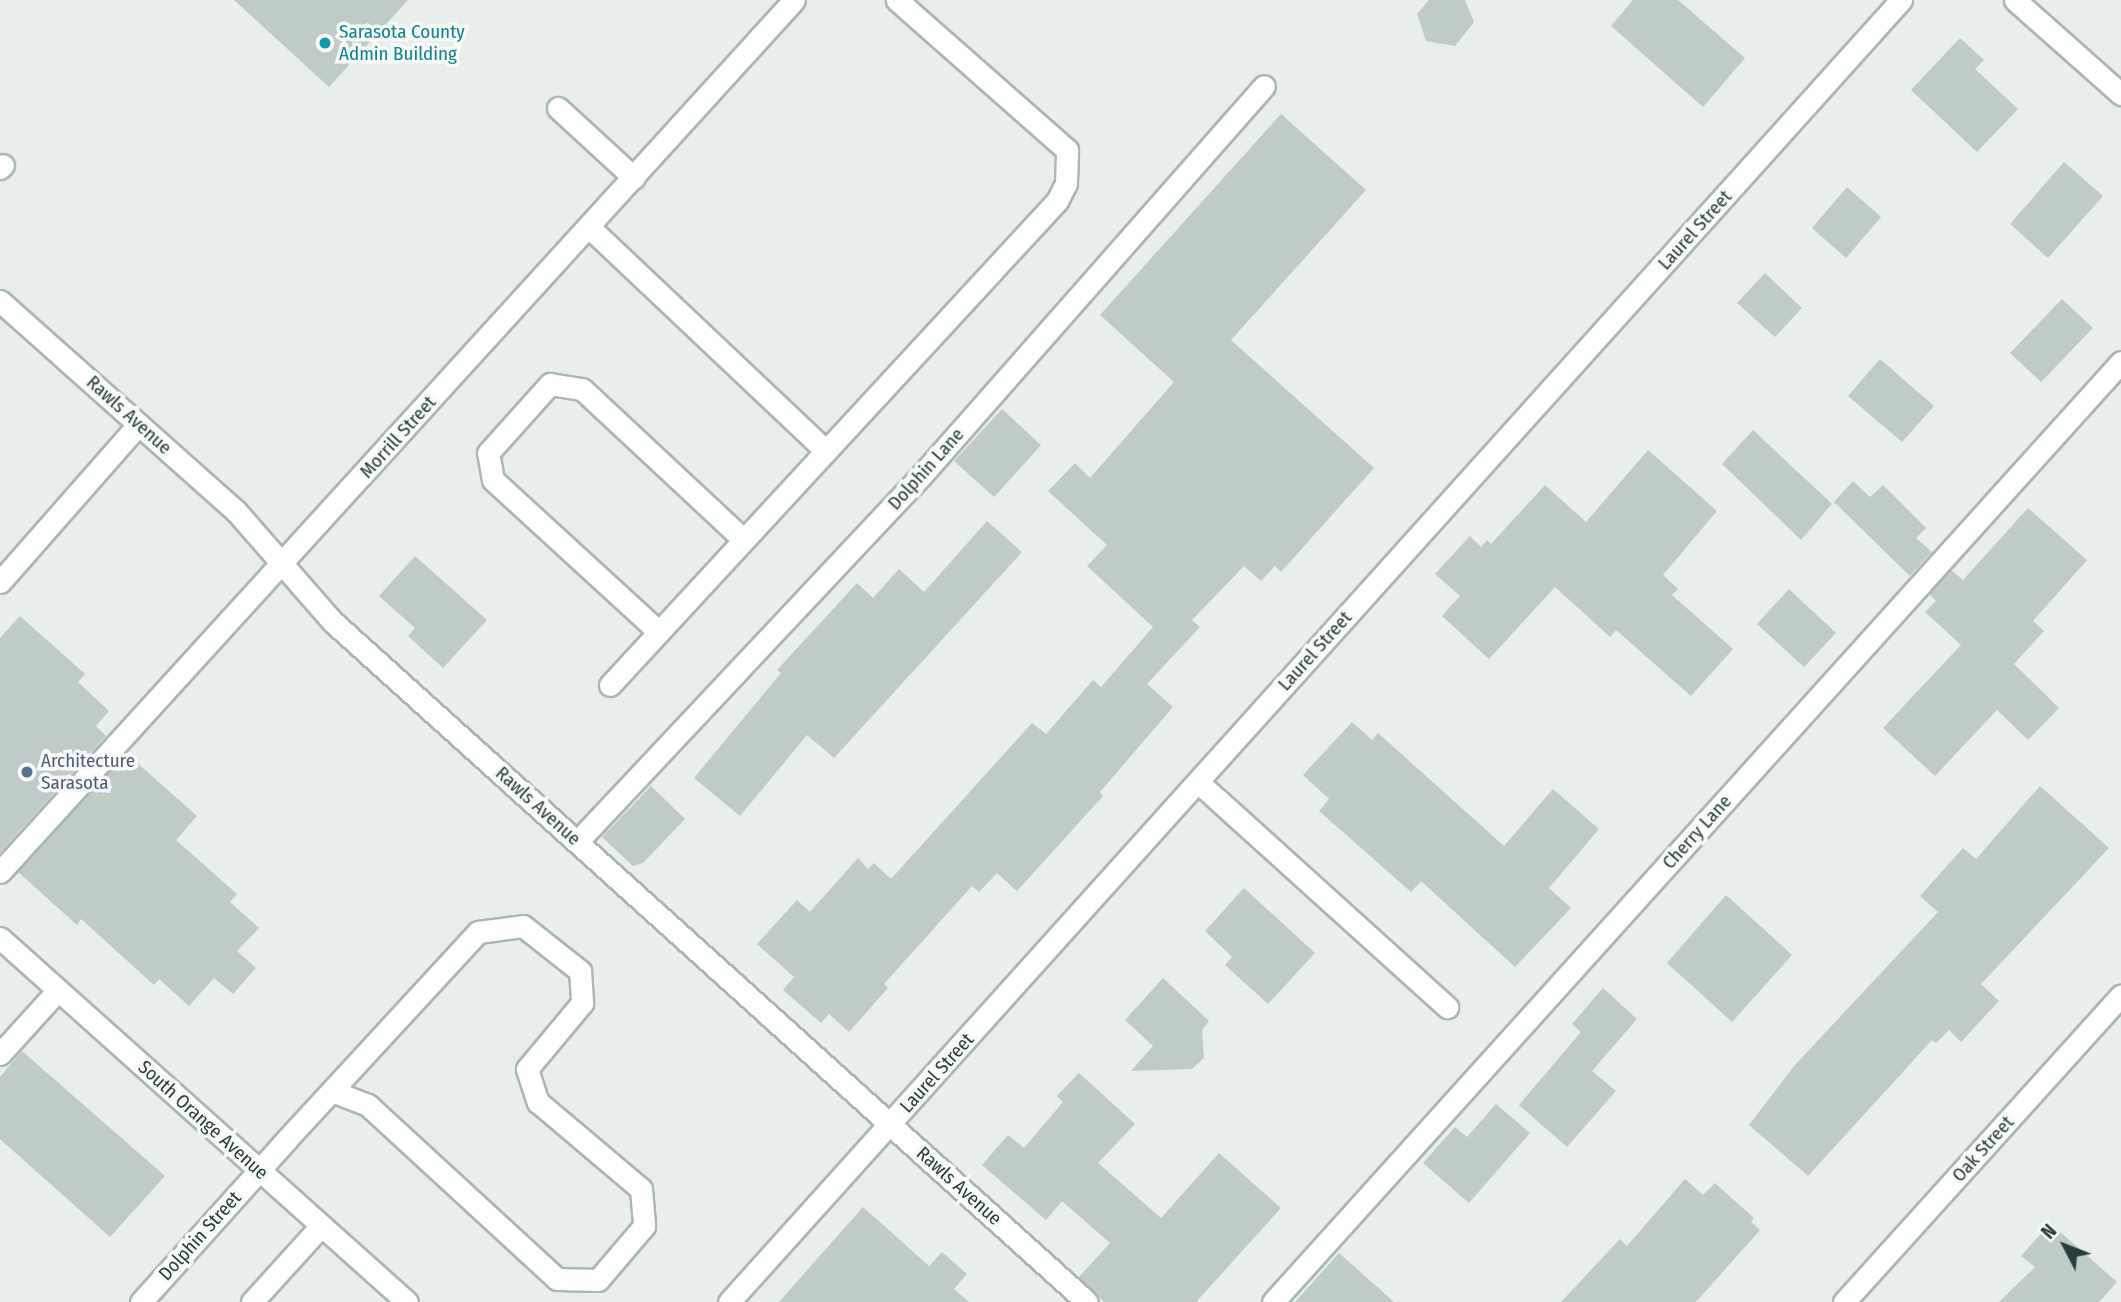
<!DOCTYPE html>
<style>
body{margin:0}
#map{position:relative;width:2121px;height:1302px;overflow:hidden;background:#e7eeeb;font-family:"Fira Sans Condensed",sans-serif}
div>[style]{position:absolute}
.building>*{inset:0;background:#bfcbc8}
.roads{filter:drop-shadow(2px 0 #aab6b2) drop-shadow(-2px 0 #aab6b2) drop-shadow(0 2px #aab6b2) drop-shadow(0 -2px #aab6b2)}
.minor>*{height:21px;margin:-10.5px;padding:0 10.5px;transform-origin:10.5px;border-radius:10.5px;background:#fff}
.dots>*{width:19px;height:19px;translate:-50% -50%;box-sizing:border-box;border:4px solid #f7faf9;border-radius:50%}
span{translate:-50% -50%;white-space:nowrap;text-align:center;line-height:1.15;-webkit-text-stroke:7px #f7faf9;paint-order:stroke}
.culture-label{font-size:19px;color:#0d838f}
.left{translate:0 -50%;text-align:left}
.street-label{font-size:19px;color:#273e3a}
.service-label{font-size:19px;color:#4e5e75}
.north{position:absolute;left:2030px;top:1211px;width:70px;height:70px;-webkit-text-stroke:5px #f7faf9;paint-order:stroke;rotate:312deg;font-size:19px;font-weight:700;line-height:28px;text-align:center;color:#273e3a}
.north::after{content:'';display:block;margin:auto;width:24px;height:32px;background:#273e3a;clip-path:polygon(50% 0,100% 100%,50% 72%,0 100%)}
</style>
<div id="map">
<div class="building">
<i style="clip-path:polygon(234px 0,408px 0,329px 87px)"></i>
<i style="clip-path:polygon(1429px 0,1465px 0,1474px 22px,1455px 46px,1426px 41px,1417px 14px)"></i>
<i style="clip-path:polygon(1633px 0,1678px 0,1745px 58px,1703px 107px,1611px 26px)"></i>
<i style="clip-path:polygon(1960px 38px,1984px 60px,1975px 69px,2018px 109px,1977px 152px,1911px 90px)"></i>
<i style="clip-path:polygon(1281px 114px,1366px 190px,1231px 340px,1374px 468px,1281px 572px,1275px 566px,1261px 581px,1244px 566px,1192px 620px,1200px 627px,1147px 684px,1173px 707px,1100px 792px,1103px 796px,1017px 891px,997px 873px,979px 892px,972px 886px,884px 984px,888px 988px,849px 1032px,829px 1014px,821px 1023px,783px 990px,794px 977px,757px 944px,797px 900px,810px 912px,858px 858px,868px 869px,874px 863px,891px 879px,1032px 723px,1046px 734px,1093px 680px,1101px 687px,1153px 627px,1087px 566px,1107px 545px,1048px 491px,1075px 463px,1090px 478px,1174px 382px,1100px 315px)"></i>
<i style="clip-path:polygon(2064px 162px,2103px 196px,2048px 258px,2010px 224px)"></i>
<i style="clip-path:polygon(1847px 187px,1881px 217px,1846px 258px,1812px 228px)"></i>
<i style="clip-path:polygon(1765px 273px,1802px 308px,1775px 337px,1737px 303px)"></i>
<i style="clip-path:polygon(2062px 299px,2093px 328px,2041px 382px,2010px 353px)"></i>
<i style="clip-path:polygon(1880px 359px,1934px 406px,1902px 442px,1848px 396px)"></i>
<i style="clip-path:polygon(1002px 409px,1041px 445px,994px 497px,954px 461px)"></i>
<i style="clip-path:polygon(1753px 430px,1832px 504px,1801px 540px,1722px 464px)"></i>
<i style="clip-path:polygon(1648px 450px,1717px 511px,1663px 575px,1678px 589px,1672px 595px,1733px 649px,1691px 696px,1616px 630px,1610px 637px,1555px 587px,1489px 659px,1442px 616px,1460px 596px,1435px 574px,1470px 536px,1481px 547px,1487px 540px,1491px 544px,1545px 485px,1586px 522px)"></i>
<i style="clip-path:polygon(1853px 481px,1870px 497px,1883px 485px,1926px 528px,1916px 538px,1932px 552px,1910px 576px,1834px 502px)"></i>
<i style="clip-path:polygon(2028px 508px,2087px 560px,2033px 621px,2044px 631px,2014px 664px,2059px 708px,2028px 740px,1997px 710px,1935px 776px,1883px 728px,1961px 645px,1925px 612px,1936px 601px,1929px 594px,1951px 570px,1963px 580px)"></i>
<i style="clip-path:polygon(987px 521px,1022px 552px,834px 758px,807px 735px,740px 816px,694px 778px,781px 673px,777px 670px,857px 583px,873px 598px,899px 569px,924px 592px)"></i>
<i style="clip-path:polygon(415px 556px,487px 620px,443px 668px,408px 636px,415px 628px,379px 596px)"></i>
<i style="clip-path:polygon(1789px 589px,1836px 633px,1804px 667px,1757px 624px)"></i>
<i style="clip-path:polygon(20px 616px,85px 674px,78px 682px,109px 711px,96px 726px,106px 736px,0 853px,0 638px)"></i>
<i style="clip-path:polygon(1352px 722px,1372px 740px,1378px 733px,1504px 846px,1553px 789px,1599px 829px,1549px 888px,1571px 908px,1515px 967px,1421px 881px,1411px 892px,1319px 811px,1329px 799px,1303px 775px)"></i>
<i style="clip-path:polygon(126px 753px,197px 816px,176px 840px,237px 894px,230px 902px,259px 928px,237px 951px,256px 968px,233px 994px,214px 978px,189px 1006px,159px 979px,154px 985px,81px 919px,77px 925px,18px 872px)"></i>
<i style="clip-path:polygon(651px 786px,685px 819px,643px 863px,633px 866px,602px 837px)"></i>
<i style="clip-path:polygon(2040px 786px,2109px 848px,1981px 984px,1999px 1001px,1961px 1042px,1949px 1030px,1936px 1043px,1932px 1040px,1808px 1176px,1749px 1125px,1795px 1065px,1938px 912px,1920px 896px,1963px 848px,1976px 859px)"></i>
<i style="clip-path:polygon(1244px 888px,1315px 953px,1268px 1004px,1225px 965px,1232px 957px,1205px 931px)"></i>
<i style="clip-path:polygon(1726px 895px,1792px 955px,1732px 1022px,1667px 963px)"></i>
<i style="clip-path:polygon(1163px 978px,1209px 1021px,1202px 1030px,1204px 1058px,1192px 1069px,1131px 1071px,1153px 1046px,1125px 1020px)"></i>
<i style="clip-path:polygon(1603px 988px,1637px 1019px,1592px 1071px,1616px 1091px,1567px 1147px,1519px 1105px,1581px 1032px,1572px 1024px)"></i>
<i style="clip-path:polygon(22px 1051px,165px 1176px,110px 1237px,0 1139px,0 1077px)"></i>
<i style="clip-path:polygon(1079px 1073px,1135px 1124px,1098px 1163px,1161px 1218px,1219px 1153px,1281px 1208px,1196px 1302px,1104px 1302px,1079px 1277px,1110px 1243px,1062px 1201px,1046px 1220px,982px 1165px,1008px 1135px,1024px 1148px,1063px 1102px,1057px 1096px)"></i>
<i style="clip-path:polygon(1496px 1104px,1530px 1133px,1469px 1203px,1423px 1163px,1455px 1127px,1467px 1137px)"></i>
<i style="clip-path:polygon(1685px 1179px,1703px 1195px,1715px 1183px,1754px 1218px,1751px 1222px,1760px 1230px,1696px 1302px,1561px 1302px,1620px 1239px,1627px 1246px)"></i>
<i style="clip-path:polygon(863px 1207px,929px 1266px,942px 1252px,967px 1274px,954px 1289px,969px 1302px,779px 1302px)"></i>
<i style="clip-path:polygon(2050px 1223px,2117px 1282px,2099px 1302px,1999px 1302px,2035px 1267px,2021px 1256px)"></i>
<i style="clip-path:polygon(1339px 1253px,1394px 1302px,1295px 1302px)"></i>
</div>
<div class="roads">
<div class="minor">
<i style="left:2015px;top:0;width:142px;rotate:41.6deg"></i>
<i style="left:558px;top:108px;width:103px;rotate:42.6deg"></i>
<i style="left:0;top:168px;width:4px;rotate:-45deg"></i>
<i style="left:589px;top:227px;width:326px;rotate:43.4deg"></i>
<i style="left:0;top:301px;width:316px;rotate:41.7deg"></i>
<i style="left:236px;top:511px;width:147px;rotate:48.9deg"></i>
<i style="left:333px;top:622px;width:1015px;rotate:42.05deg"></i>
<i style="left:0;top:582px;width:210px;rotate:-48.7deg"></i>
<i style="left:659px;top:632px;width:225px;rotate:-137.5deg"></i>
<i style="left:493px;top:480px;width:27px;rotate:-100deg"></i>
<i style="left:488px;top:453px;width:93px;rotate:-48.1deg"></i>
<i style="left:550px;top:384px;width:32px;rotate:9deg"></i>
<i style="left:582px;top:389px;width:221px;rotate:43deg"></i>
<i style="left:610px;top:685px;width:659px;rotate:-47.28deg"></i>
<i style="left:1057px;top:201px;width:20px;rotate:-63deg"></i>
<i style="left:1066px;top:183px;width:33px;rotate:-88deg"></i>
<i style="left:1067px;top:150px;width:227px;rotate:-138.6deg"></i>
<i style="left:1198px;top:782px;width:336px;rotate:42.1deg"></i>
<i style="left:577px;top:842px;width:499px;rotate:-46.8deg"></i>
<i style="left:919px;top:478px;width:522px;rotate:-48.65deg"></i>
<i style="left:0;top:872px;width:1179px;rotate:-47.68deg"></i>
<i style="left:0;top:938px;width:546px;rotate:41.81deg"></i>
<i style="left:0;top:1054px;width:86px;rotate:-47.8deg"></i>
<i style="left:141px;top:1302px;width:220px;rotate:-48.1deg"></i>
<i style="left:288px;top:1138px;width:280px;rotate:-47.3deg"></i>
<i style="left:478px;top:932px;width:45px;rotate:-7.6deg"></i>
<i style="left:523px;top:926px;width:73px;rotate:38.3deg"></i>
<i style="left:580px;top:971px;width:32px;rotate:86deg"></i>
<i style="left:582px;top:1003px;width:86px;rotate:129.8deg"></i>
<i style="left:527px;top:1069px;width:35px;rotate:72deg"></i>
<i style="left:538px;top:1102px;width:135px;rotate:40.2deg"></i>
<i style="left:641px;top:1189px;width:37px;rotate:85deg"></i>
<i style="left:644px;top:1226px;width:71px;rotate:130.4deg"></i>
<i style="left:598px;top:1280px;width:41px;rotate:-178.6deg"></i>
<i style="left:557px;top:1279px;width:257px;rotate:-137.4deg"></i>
<i style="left:368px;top:1105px;width:39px;rotate:-159deg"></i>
<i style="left:252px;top:1302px;width:103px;rotate:-47.8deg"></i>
<i style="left:729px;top:1302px;width:1752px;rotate:-48.01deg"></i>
<i style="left:1273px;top:1302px;width:1266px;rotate:-47.95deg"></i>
<i style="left:1844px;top:1302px;width:413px;rotate:-47.9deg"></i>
</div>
</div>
<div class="dots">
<i style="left:325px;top:43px;background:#0f9aa8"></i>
<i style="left:27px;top:772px;background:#5c6f8a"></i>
</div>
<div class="culture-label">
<span class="left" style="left:339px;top:43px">Sarasota County<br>Admin Building</span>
</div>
<div class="street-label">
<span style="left:1695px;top:230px;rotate:-48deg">Laurel Street</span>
<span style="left:129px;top:415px;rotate:42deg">Rawls Avenue</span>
<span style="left:398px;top:437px;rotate:-48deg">Morrill Street</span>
<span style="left:926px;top:469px;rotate:-48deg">Dolphin Lane</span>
<span style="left:1315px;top:651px;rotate:-48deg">Laurel Street</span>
<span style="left:538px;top:806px;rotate:42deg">Rawls Avenue</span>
<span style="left:1697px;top:832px;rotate:-48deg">Cherry Lane</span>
<span style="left:937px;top:1073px;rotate:-48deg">Laurel Street</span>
<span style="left:203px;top:1120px;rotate:42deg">South Orange Avenue</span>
<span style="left:1983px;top:1149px;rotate:-48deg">Oak Street</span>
<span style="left:959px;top:1186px;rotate:42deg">Rawls Avenue</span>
<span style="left:200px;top:1236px;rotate:-48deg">Dolphin Street</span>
</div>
<div class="service-label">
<span class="left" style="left:41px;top:772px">Architecture<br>Sarasota</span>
</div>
<div class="north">N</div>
</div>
